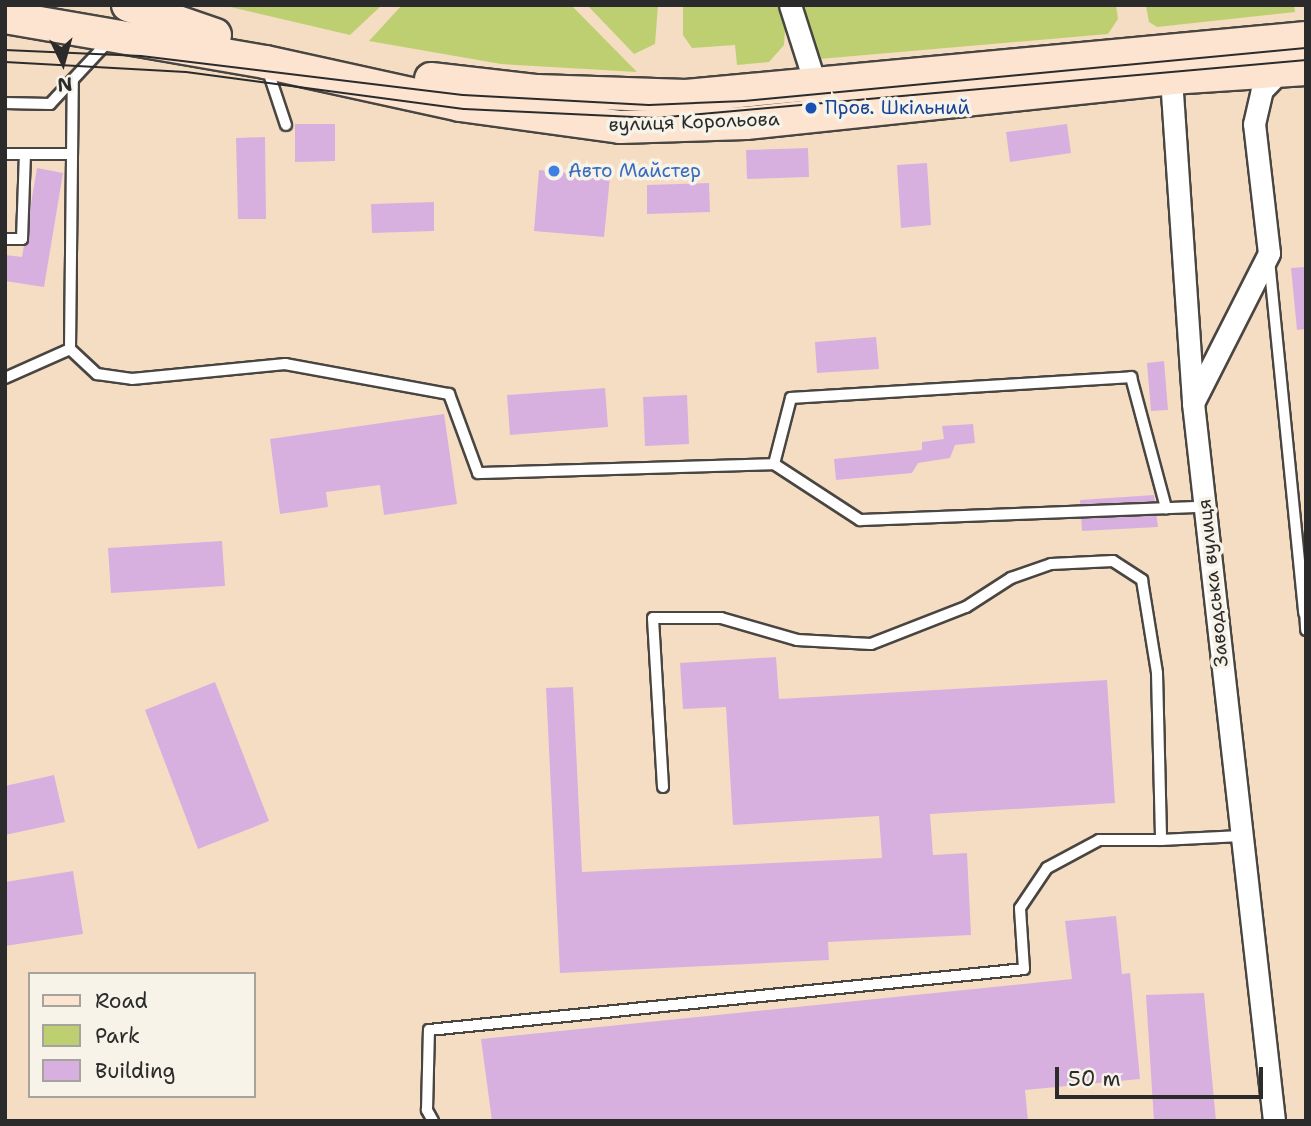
<!DOCTYPE html>
<meta charset="utf-8">
<style>
body{margin:0}
#map{position:relative;width:1311px;height:1126px;overflow:hidden;background:#f5ddc3;font-family:"Shantell Sans",sans-serif}
div>[style]{position:absolute}
.green>*{inset:0;background:#becf72}
.building>*{inset:0;background:#d8b0df}
.roads{filter:drop-shadow(2px 0 #494642) drop-shadow(-2px 0 #494642) drop-shadow(0 2px #494642) drop-shadow(0 -2px #494642)}
.lane>*{height:10px;margin:-5px;padding:0 5px;transform-origin:5px;border-radius:5px;background:#fff}
.street>*{height:21px;margin:-10.5px;padding:0 10.5px;transform-origin:10.5px;border-radius:10.5px;background:#fff}
.secondary>*{height:32px;margin:-16px;padding:0 16px;transform-origin:16px;border-radius:16px;background:#fde4d1}
.tram>*{height:2px;margin:-1px;padding:0 1px;transform-origin:1px;border-radius:1px;background:#2b2b2b}
.dots>*{width:19px;height:19px;translate:-50% -50%;box-sizing:border-box;border:4px solid #f7f3e8;border-radius:50%}
span{translate:-50% -50%;white-space:nowrap;text-align:center;line-height:1.15;-webkit-text-stroke:7px #f7f3e8;paint-order:stroke}
.transit-label{font-size:19px;color:#164399}
.left{translate:0 -50%;text-align:left}
.street-label{font-size:19px;color:#2b2b2b}
.shop-label{font-size:19px;color:#366cbe}
.frame{position:absolute;inset:0;border:7px solid #2b2b2b;pointer-events:none}
.legend{position:absolute;left:28px;top:972px;width:228px;height:126px;box-sizing:border-box;background:#f7f3e8;border:2px solid #a5a39c;margin:0;padding:9px 12px;list-style:none;font-size:21px;color:#2b2b2b}
.legend li{display:flex;align-items:center;gap:14px;height:35px}
.legend b{width:35px;border:2px solid #a5a39c}
.north{position:absolute;left:28px;top:28px;width:70px;height:70px;-webkit-text-stroke:5px #f7f3e8;paint-order:stroke;rotate:175deg;font-size:19px;font-weight:700;line-height:28px;text-align:center;color:#2b2b2b}
.north::after{content:'';display:block;margin:auto;width:24px;height:32px;background:#2b2b2b;clip-path:polygon(50% 0,100% 100%,50% 72%,0 100%)}
.scale{position:absolute;left:1055px;top:1067px;width:208px;height:32px;box-sizing:border-box;border:4px solid #2b2b2b;border-top:0;padding-left:9px;font-size:21px;line-height:24px;white-space:nowrap;color:#2b2b2b;-webkit-text-stroke:5px #f7f3e8;paint-order:stroke}
</style>
<div id="map">
<div class="green">
<i style="clip-path:polygon(222px 5px,382px 5px,350px 35px)"></i>
<i style="clip-path:polygon(402px 5px,571px 5px,637px 72px,501px 64px,369px 41px)"></i>
<i style="clip-path:polygon(587px 5px,658px 5px,655px 44px,634px 54px)"></i>
<i style="clip-path:polygon(683px 5px,778px 5px,785px 29px,784px 45px,769px 62px,737px 65px,735px 45px,692px 48px,683px 35px)"></i>
<i style="clip-path:polygon(801px 5px,1116px 5px,1118px 19px,1108px 34px,819px 59px)"></i>
<i style="clip-path:polygon(1294px 5px,1295px 12px,1157px 27px,1149px 22px,1146px 6px)"></i>
</div>
<div class="building">
<i style="clip-path:polygon(295px 124px,335px 124px,335px 161px,295px 162px)"></i>
<i style="clip-path:polygon(1067px 124px,1071px 153px,1010px 162px,1006px 132px)"></i>
<i style="clip-path:polygon(265px 137px,266px 219px,238px 219px,236px 138px)"></i>
<i style="clip-path:polygon(808px 148px,809px 177px,747px 179px,746px 150px)"></i>
<i style="clip-path:polygon(927px 163px,931px 225px,901px 228px,897px 165px)"></i>
<i style="clip-path:polygon(37px 168px,63px 173px,44px 287px,5px 281px,5px 255px,22px 257px)"></i>
<i style="clip-path:polygon(539px 170px,610px 177px,604px 237px,534px 231px)"></i>
<i style="clip-path:polygon(709px 183px,710px 212px,647px 214px,647px 185px)"></i>
<i style="clip-path:polygon(434px 202px,434px 231px,372px 233px,371px 204px)"></i>
<i style="clip-path:polygon(1306px 267px,1306px 329px,1297px 330px,1291px 268px)"></i>
<i style="clip-path:polygon(876px 337px,879px 369px,817px 373px,815px 342px)"></i>
<i style="clip-path:polygon(1164px 361px,1168px 410px,1151px 411px,1147px 363px)"></i>
<i style="clip-path:polygon(605px 388px,608px 427px,510px 435px,507px 395px)"></i>
<i style="clip-path:polygon(687px 395px,689px 444px,645px 446px,643px 397px)"></i>
<i style="clip-path:polygon(444px 414px,457px 504px,384px 515px,380px 485px,326px 492px,328px 507px,280px 514px,270px 439px)"></i>
<i style="clip-path:polygon(973px 424px,975px 443px,955px 445px,950px 458px,918px 463px,912px 473px,836px 480px,834px 459px,922px 450px,922px 442px,944px 439px,942px 426px)"></i>
<i style="clip-path:polygon(1154px 495px,1158px 527px,1082px 531px,1080px 500px)"></i>
<i style="clip-path:polygon(222px 541px,225px 586px,111px 593px,108px 548px)"></i>
<i style="clip-path:polygon(776px 657px,779px 699px,1107px 680px,1115px 803px,930px 814px,933px 855px,967px 853px,971px 935px,828px 942px,829px 960px,560px 973px,546px 688px,573px 687px,582px 872px,882px 858px,879px 816px,733px 825px,726px 707px,683px 709px,680px 663px)"></i>
<i style="clip-path:polygon(215px 682px,269px 821px,198px 849px,145px 710px)"></i>
<i style="clip-path:polygon(54px 775px,65px 822px,5px 835px,5px 786px)"></i>
<i style="clip-path:polygon(73px 871px,83px 934px,5px 946px,5px 882px)"></i>
<i style="clip-path:polygon(1116px 916px,1122px 974px,1130px 973px,1140px 1079px,1025px 1090px,1028px 1121px,492px 1121px,481px 1039px,1072px 979px,1065px 921px)"></i>
<i style="clip-path:polygon(1204px 993px,1216px 1121px,1154px 1121px,1146px 995px)"></i>
</div>
<div class="roads">
<div class="lane">
<i style="left:267px;top:68px;width:60px;rotate:71.6deg"></i>
<i style="left:5px;top:103px;width:45px;rotate:1.3deg"></i>
<i style="left:50px;top:104px;width:85px;rotate:-46.9deg"></i>
<i style="left:5px;top:154px;width:67px"></i>
<i style="left:5px;top:239px;width:17px"></i>
<i style="left:22px;top:239px;width:85px;rotate:-88deg"></i>
<i style="left:1269px;top:260px;width:355px;rotate:84.3deg"></i>
<i style="left:70px;top:349px;width:37px;rotate:43deg"></i>
<i style="left:97px;top:374px;width:35px;rotate:8deg"></i>
<i style="left:132px;top:379px;width:154px;rotate:-5.6deg"></i>
<i style="left:285px;top:364px;width:167px;rotate:10.4deg"></i>
<i style="left:449px;top:394px;width:84px;rotate:69.8deg"></i>
<i style="left:478px;top:473px;width:296px;rotate:-1.7deg"></i>
<i style="left:774px;top:464px;width:103px;rotate:33.1deg"></i>
<i style="left:860px;top:520px;width:344px;rotate:-2.2deg"></i>
<i style="left:5px;top:378px;width:71px;rotate:-24deg"></i>
<i style="left:70px;top:349px;width:267px;rotate:-89.4deg"></i>
<i style="left:774px;top:464px;width:68px;rotate:-75.6deg"></i>
<i style="left:791px;top:398px;width:341px;rotate:-3.5deg"></i>
<i style="left:1131px;top:377px;width:136px;rotate:75deg"></i>
<i style="left:1305px;top:608px;width:22px;rotate:87deg"></i>
<i style="left:663px;top:787px;width:169px;rotate:-93.4deg"></i>
<i style="left:653px;top:618px;width:68px"></i>
<i style="left:721px;top:618px;width:79px;rotate:16.1deg"></i>
<i style="left:797px;top:640px;width:74px;rotate:3.1deg"></i>
<i style="left:871px;top:644px;width:102px;rotate:-21.3deg"></i>
<i style="left:966px;top:607px;width:54px;rotate:-32.8deg"></i>
<i style="left:1011px;top:578px;width:42px;rotate:-19.3deg"></i>
<i style="left:1051px;top:564px;width:62px;rotate:-2.8deg"></i>
<i style="left:1113px;top:561px;width:35px;rotate:33deg"></i>
<i style="left:1142px;top:580px;width:94px;rotate:80.8deg"></i>
<i style="left:1157px;top:673px;width:167px;rotate:88.6deg"></i>
<i style="left:1161px;top:840px;width:80px;rotate:-2.9deg"></i>
<i style="left:433px;top:1121px;width:13px;rotate:-119deg"></i>
<i style="left:427px;top:1110px;width:80px;rotate:-88.6deg"></i>
<i style="left:429px;top:1030px;width:598px;rotate:-5.85deg"></i>
<i style="left:1024px;top:969px;width:61px;rotate:-93.8deg"></i>
<i style="left:1020px;top:908px;width:48px;rotate:-56deg"></i>
<i style="left:1047px;top:868px;width:59px;rotate:-28.3deg"></i>
<i style="left:1099px;top:840px;width:62px"></i>
</div>
<div class="street">
<i style="left:790px;top:5px;width:96px;rotate:72.3deg"></i>
<i style="left:1171px;top:78px;width:326px;rotate:86.1deg"></i>
<i style="left:1193px;top:403px;width:723px;rotate:83.56deg"></i>
<i style="left:1193px;top:403px;width:168px;rotate:-63.1deg"></i>
<i style="left:1269px;top:253px;width:130px;rotate:-96.6deg"></i>
<i style="left:1254px;top:124px;width:35px;rotate:-77deg"></i>
<i style="left:1262px;top:90px;width:28px;rotate:-46deg"></i>
</div>
<div class="secondary">
<i style="left:128px;top:5px;width:92px;rotate:19deg"></i>
<i style="left:5px;top:17px;width:264px;rotate:9.8deg"></i>
<i style="left:265px;top:62px;width:200px;rotate:12.4deg"></i>
<i style="left:460px;top:105px;width:162px;rotate:7.8deg"></i>
<i style="left:620px;top:127px;width:126px;rotate:-1.8deg"></i>
<i style="left:746px;top:123px;width:427px;rotate:-6deg"></i>
<i style="left:1171px;top:78px;width:135px;rotate:-3.8deg"></i>
<i style="left:431px;top:79px;width:107px;rotate:6.5deg"></i>
<i style="left:537px;top:91px;width:149px;rotate:1.9deg"></i>
<i style="left:686px;top:96px;width:623px;rotate:-5.34deg"></i>
</div>
</div>
<div class="tram">
<i style="left:5px;top:50px;width:136px;rotate:2.5deg"></i>
<i style="left:141px;top:56px;width:324px;rotate:6.9deg"></i>
<i style="left:463px;top:95px;width:186px;rotate:3.1deg"></i>
<i style="left:649px;top:105px;width:95px;rotate:-2.4deg"></i>
<i style="left:744px;top:101px;width:564px;rotate:-5.39deg"></i>
<i style="left:5px;top:62px;width:181px;rotate:3.2deg"></i>
<i style="left:186px;top:72px;width:280px;rotate:7.6deg"></i>
<i style="left:464px;top:109px;width:192px;rotate:2.7deg"></i>
<i style="left:656px;top:118px;width:653px;rotate:-5.1deg"></i>
</div>
<div class="dots">
<i style="left:811px;top:108px;background:#1a4fb4"></i>
<i style="left:554px;top:171px;background:#3f7fe0"></i>
</div>
<div class="transit-label">
<span class="left" style="left:825px;top:108px">Пров. Шкільний</span>
</div>
<div class="street-label">
<span style="left:694px;top:122px;rotate:-2deg">вулиця Корольова</span>
<span style="left:1213px;top:583px;rotate:-96deg">Заводська вулиця</span>
</div>
<div class="shop-label">
<span class="left" style="left:568px;top:171px">Авто Майстер</span>
</div>
<div class="frame"></div>
<ul class="legend">
<li><b style="height:9px;background:#fde4d1"></b>Road</li>
<li><b style="height:19px;background:#becf72"></b>Park</li>
<li><b style="height:19px;background:#d8b0df"></b>Building</li>
</ul>
<div class="north">N</div>
<div class="scale">50 m</div>
</div>
